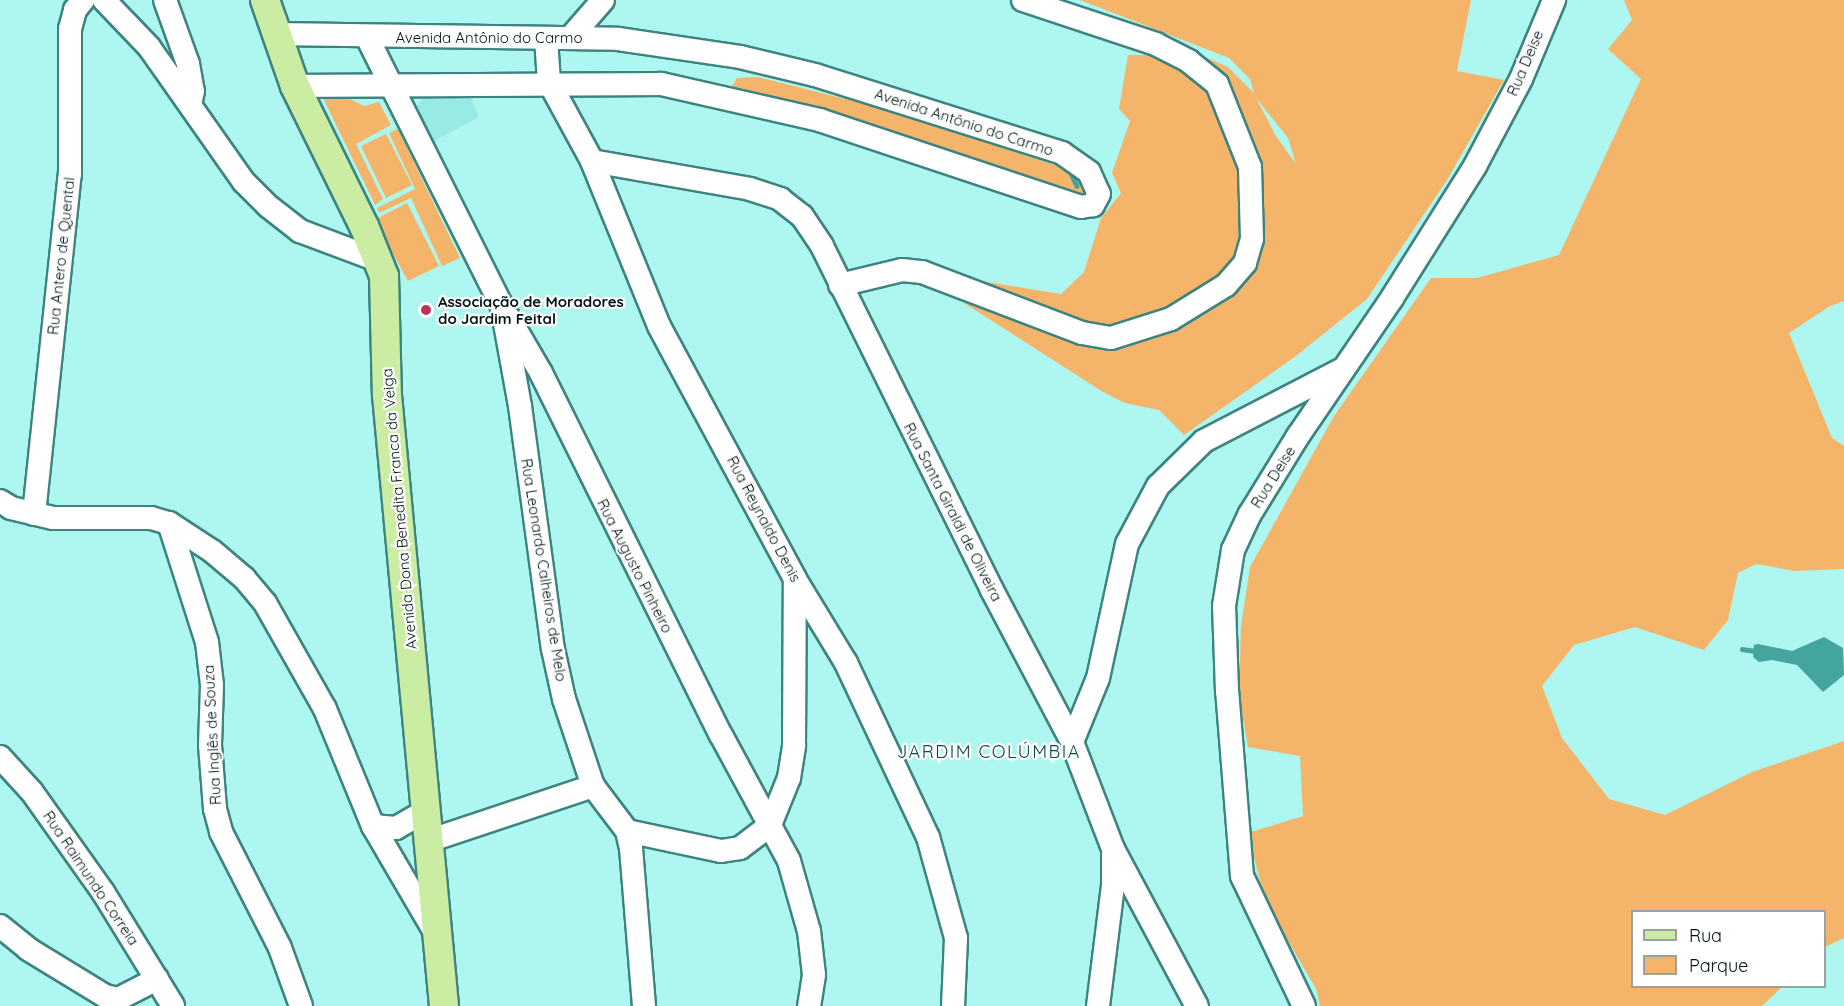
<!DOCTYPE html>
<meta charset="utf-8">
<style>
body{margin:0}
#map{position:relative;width:1844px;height:1006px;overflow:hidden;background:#aef6f0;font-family:Quicksand,sans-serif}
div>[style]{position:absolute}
.built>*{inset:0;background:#98ebe4}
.green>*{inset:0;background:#f4b56a}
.water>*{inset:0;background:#44a59f}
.stream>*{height:4.5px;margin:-2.25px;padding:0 2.25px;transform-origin:2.25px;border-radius:2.25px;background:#44a59f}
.roads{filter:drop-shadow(2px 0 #3d8480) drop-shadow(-2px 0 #3d8480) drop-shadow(0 2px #3d8480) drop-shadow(0 -2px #3d8480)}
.minor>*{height:22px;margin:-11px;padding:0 11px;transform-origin:11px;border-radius:11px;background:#fff}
.major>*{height:28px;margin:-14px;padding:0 14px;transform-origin:14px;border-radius:14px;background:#cbeca3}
.dots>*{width:16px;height:16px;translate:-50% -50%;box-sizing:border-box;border:3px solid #fff;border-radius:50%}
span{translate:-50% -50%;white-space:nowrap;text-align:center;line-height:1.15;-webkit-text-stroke:4.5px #fff;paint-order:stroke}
.street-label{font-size:15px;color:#001514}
.poi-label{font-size:15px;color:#001514;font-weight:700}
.left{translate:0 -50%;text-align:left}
.quarter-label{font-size:18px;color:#0f4946;letter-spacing:1.5px}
.legend{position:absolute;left:1631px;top:910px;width:195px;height:78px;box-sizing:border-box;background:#fff;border:2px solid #99a1a1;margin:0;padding:8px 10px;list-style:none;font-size:18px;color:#001514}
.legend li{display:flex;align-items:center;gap:12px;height:30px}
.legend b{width:30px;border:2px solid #99a1a1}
</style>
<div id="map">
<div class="built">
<i style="clip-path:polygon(424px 96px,470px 96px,479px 117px,432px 142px,414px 110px)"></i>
</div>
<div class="green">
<i style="clip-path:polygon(evenodd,1080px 0,1471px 0,1457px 71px,1504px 80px,1447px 180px,1367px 299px,1296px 356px,1184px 435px,1159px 410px,1125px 403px,1103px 392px,964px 303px,987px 282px,1061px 294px,1084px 272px,1101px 218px,1121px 193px,1112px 173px,1130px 121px,1119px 109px,1128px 55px,1200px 55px,1228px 67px,1254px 93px,1250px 79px,1229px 58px,1080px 0,1256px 98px,1288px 138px,1296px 164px,1276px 136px,1256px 98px)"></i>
<i style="clip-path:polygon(1624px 0,1844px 0,1844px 301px,1830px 306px,1789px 333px,1832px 438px,1844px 446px,1844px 569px,1795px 571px,1756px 564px,1738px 573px,1728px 620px,1704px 650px,1635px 627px,1574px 645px,1542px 686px,1562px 738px,1609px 799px,1665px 815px,1752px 772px,1844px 741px,1844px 938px,1825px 947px,1824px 912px,1632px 912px,1632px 986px,1782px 987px,1762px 1006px,1320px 1006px,1316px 989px,1265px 901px,1248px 833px,1303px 816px,1300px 756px,1248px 747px,1239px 696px,1241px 626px,1250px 567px,1334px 416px,1431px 278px,1477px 278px,1559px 255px,1641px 79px,1608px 49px,1632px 20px)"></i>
<i style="clip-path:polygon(758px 77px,877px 107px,1082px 174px,1087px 193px,1072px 195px,746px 101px,731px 88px,737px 78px)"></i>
<i style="clip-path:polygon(338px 93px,364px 106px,379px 102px,391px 125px,356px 144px,383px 199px,375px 205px,322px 96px)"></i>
<i style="clip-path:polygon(398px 129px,460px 258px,442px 266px,411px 198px,379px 213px,377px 208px,415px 189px,389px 133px)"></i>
<i style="clip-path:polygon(386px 134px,412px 185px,386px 198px,361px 146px)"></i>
<i style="clip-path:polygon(407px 203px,439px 266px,408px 281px,374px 220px)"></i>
</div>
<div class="water">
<i style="clip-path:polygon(1824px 637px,1843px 648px,1844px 675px,1823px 692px,1797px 665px,1772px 660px,1759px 662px,1753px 657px,1754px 645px,1758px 644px,1792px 651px)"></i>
</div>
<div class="stream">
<i style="left:1071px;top:173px;width:14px;rotate:65deg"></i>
<i style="left:1742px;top:649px;width:15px;rotate:8deg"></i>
</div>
<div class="roads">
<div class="minor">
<i style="left:104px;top:0;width:65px;rotate:46.2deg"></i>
<i style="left:149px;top:47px;width:165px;rotate:54.9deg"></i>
<i style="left:244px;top:182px;width:34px;rotate:45deg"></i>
<i style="left:268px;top:206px;width:41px;rotate:38deg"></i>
<i style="left:300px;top:231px;width:85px;rotate:20.6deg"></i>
<i style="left:165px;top:0;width:68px;rotate:70.2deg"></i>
<i style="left:188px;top:64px;width:27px;rotate:80deg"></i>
<i style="left:193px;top:91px;width:13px;rotate:103deg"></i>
<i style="left:274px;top:34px;width:344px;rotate:0.8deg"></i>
<i style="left:618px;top:39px;width:123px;rotate:8.4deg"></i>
<i style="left:740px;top:57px;width:77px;rotate:13.5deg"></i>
<i style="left:815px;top:75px;width:259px;rotate:17.5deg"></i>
<i style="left:1062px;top:153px;width:33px;rotate:35deg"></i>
<i style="left:1089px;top:172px;width:24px;rotate:66deg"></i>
<i style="left:1099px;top:194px;width:13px;rotate:119deg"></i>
<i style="left:1093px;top:205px;width:12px;rotate:171deg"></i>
<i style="left:1081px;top:207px;width:275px;rotate:-161.6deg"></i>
<i style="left:820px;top:120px;width:163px;rotate:-167.2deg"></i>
<i style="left:661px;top:84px;width:366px;rotate:179.7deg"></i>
<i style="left:367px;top:37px;width:302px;rotate:63.4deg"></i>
<i style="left:502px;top:307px;width:101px;rotate:79.7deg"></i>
<i style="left:520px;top:406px;width:245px;rotate:82.3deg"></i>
<i style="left:553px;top:649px;width:51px;rotate:77.6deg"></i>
<i style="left:564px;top:699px;width:92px;rotate:71.6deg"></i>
<i style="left:593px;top:786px;width:56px;rotate:52.9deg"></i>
<i style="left:627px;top:831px;width:17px;rotate:77deg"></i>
<i style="left:631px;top:848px;width:159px;rotate:85.3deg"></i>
<i style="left:546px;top:38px;width:44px;rotate:86.1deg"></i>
<i style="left:549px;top:82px;width:90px;rotate:61.4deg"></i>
<i style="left:592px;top:161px;width:178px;rotate:67.9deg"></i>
<i style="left:659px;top:326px;width:287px;rotate:61.7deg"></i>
<i style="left:795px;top:579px;width:98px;rotate:58.7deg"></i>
<i style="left:846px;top:663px;width:192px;rotate:64.8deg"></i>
<i style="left:928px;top:837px;width:105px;rotate:74.5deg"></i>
<i style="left:956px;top:938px;width:68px;rotate:92.5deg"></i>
<i style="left:570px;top:38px;width:50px;rotate:-49deg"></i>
<i style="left:592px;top:161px;width:160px;rotate:10deg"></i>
<i style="left:750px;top:189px;width:32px;rotate:18deg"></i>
<i style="left:780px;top:199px;width:28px;rotate:38deg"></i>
<i style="left:802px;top:216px;width:36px;rotate:56deg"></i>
<i style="left:822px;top:246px;width:384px;rotate:63.7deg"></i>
<i style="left:992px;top:590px;width:172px;rotate:62.2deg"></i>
<i style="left:1072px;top:742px;width:115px;rotate:69deg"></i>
<i style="left:1113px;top:849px;width:178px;rotate:61.9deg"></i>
<i style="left:840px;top:285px;width:64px;rotate:-13.6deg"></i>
<i style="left:902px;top:270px;width:20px;rotate:6deg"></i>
<i style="left:922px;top:272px;width:171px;rotate:20.9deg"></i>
<i style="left:1082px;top:333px;width:29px;rotate:10deg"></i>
<i style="left:1111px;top:338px;width:63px;rotate:-17.6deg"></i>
<i style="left:1171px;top:319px;width:65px;rotate:-31.7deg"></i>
<i style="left:1226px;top:285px;width:29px;rotate:-49deg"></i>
<i style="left:1245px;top:263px;width:25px;rotate:-74deg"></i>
<i style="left:1252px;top:239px;width:72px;rotate:-91.6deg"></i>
<i style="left:1250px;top:167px;width:89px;rotate:-111.7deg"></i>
<i style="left:1217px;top:84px;width:36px;rotate:-141deg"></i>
<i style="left:1189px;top:61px;width:37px;rotate:-153deg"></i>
<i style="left:1156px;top:44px;width:140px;rotate:-161.7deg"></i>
<i style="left:509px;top:318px;width:64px;rotate:59.8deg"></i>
<i style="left:541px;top:373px;width:404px;rotate:63.6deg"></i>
<i style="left:721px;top:735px;width:143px;rotate:61.6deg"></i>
<i style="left:789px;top:861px;width:73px;rotate:74.1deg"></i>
<i style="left:809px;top:931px;width:44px;rotate:83.5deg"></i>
<i style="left:814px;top:975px;width:31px;rotate:99deg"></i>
<i style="left:0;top:501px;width:13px;rotate:32deg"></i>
<i style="left:11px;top:508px;width:43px;rotate:13.4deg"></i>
<i style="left:53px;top:518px;width:98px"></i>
<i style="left:151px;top:518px;width:19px;rotate:16deg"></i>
<i style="left:169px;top:523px;width:51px;rotate:33.1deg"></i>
<i style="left:212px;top:551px;width:42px;rotate:40.2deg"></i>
<i style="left:244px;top:578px;width:33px;rotate:50deg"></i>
<i style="left:265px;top:603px;width:122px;rotate:60.5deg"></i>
<i style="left:325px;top:709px;width:126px;rotate:67.7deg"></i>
<i style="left:373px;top:826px;width:123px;rotate:59.7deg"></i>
<i style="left:34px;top:514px;width:342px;rotate:-84deg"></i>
<i style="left:70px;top:174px;width:145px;rotate:-90deg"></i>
<i style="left:70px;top:29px;width:20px;rotate:-75deg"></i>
<i style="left:75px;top:10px;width:13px;rotate:-51deg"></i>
<i style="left:169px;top:523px;width:125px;rotate:72.3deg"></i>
<i style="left:207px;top:642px;width:43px;rotate:83.4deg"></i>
<i style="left:212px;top:685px;width:60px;rotate:91.9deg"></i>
<i style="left:210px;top:745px;width:64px;rotate:85.5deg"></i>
<i style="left:215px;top:809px;width:24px;rotate:75deg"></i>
<i style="left:221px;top:832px;width:130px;rotate:63deg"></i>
<i style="left:280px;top:948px;width:62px;rotate:70.1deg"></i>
<i style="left:1072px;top:742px;width:69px;rotate:-67.9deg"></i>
<i style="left:1098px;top:678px;width:137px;rotate:-77.8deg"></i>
<i style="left:1127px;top:544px;width:66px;rotate:-61.9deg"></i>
<i style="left:1158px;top:486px;width:64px;rotate:-44.4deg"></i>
<i style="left:1204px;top:441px;width:154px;rotate:-27.4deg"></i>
<i style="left:0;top:757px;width:47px;rotate:47.6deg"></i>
<i style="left:32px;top:792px;width:123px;rotate:54.6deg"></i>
<i style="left:103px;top:892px;width:134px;rotate:58.4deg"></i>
<i style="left:373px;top:826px;width:23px;rotate:5deg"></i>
<i style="left:396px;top:828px;width:34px;rotate:-30deg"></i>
<i style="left:627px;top:831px;width:96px;rotate:12deg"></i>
<i style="left:721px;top:851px;width:19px;rotate:-9deg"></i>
<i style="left:740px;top:848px;width:38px;rotate:-37deg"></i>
<i style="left:770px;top:825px;width:51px;rotate:-68deg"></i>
<i style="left:789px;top:778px;width:33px;rotate:-81deg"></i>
<i style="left:794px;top:745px;width:166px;rotate:-89.7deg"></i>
<i style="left:431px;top:840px;width:171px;rotate:-18.4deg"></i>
<i style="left:0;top:926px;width:36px;rotate:39deg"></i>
<i style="left:28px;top:949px;width:90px;rotate:31.4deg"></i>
<i style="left:105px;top:996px;width:13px;rotate:13deg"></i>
<i style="left:118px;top:999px;width:44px;rotate:-27.1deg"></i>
<i style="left:1098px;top:1006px;width:122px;rotate:-82.9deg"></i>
<i style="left:1113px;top:885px;width:33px;rotate:-90deg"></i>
<i style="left:1304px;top:1006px;width:144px;rotate:-115.5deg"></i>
<i style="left:1242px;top:876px;width:186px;rotate:-94.6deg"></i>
<i style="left:1227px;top:691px;width:85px;rotate:-92deg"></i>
<i style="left:1224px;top:606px;width:57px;rotate:-80.9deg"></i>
<i style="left:1233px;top:550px;width:40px;rotate:-65deg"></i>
<i style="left:1250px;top:514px;width:92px;rotate:-58.4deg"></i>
<i style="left:1298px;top:436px;width:167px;rotate:-55.7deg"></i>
<i style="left:1392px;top:298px;width:156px;rotate:-57.8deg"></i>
<i style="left:1475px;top:166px;width:98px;rotate:-62.1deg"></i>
<i style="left:1521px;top:79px;width:86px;rotate:-67.3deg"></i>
</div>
<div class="major">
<i style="left:265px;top:0;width:91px;rotate:70.8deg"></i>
<i style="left:295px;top:86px;width:156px;rotate:63.8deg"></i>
<i style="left:364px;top:226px;width:54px;rotate:68.2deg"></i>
<i style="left:384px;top:276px;width:119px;rotate:88.6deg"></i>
<i style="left:387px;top:395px;width:614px;rotate:84.67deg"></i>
</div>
</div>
<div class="dots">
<i style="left:426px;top:310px;background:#bf3058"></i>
</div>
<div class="street-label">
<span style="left:489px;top:38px">Avenida Antônio do Carmo</span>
<span style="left:1525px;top:63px;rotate:-67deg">Rua Deise</span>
<span style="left:964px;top:122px;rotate:18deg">Avenida Antônio do Carmo</span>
<span style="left:61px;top:256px;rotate:-84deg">Rua Antero de Quental</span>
<span style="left:1273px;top:477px;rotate:-58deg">Rua Deise</span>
<span style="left:399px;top:509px;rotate:-95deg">Avenida Dona Benedita Franca da Veiga</span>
<span style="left:953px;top:512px;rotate:63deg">Rua Santa Giraldi de Oliveira</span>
<span style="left:764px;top:519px;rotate:62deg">Rua Reynaldo Denis</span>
<span style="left:635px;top:566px;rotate:63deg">Rua Augusto Pinheiro</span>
<span style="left:544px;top:570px;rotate:81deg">Rua Leonardo Calheiros de Melo</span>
<span style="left:212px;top:735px;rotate:-93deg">Rua Inglês de Souza</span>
<span style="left:91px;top:878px;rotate:56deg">Rua Raimundo Correia</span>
</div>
<div class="poi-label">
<span class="left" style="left:438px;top:310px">Associação de Moradores<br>do Jardim Feital</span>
</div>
<div class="quarter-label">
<span style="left:989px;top:752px">JARDIM COLÚMBIA</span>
</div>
<ul class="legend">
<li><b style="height:8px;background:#cbeca3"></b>Rua</li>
<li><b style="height:16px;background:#f4b56a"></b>Parque</li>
</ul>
</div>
